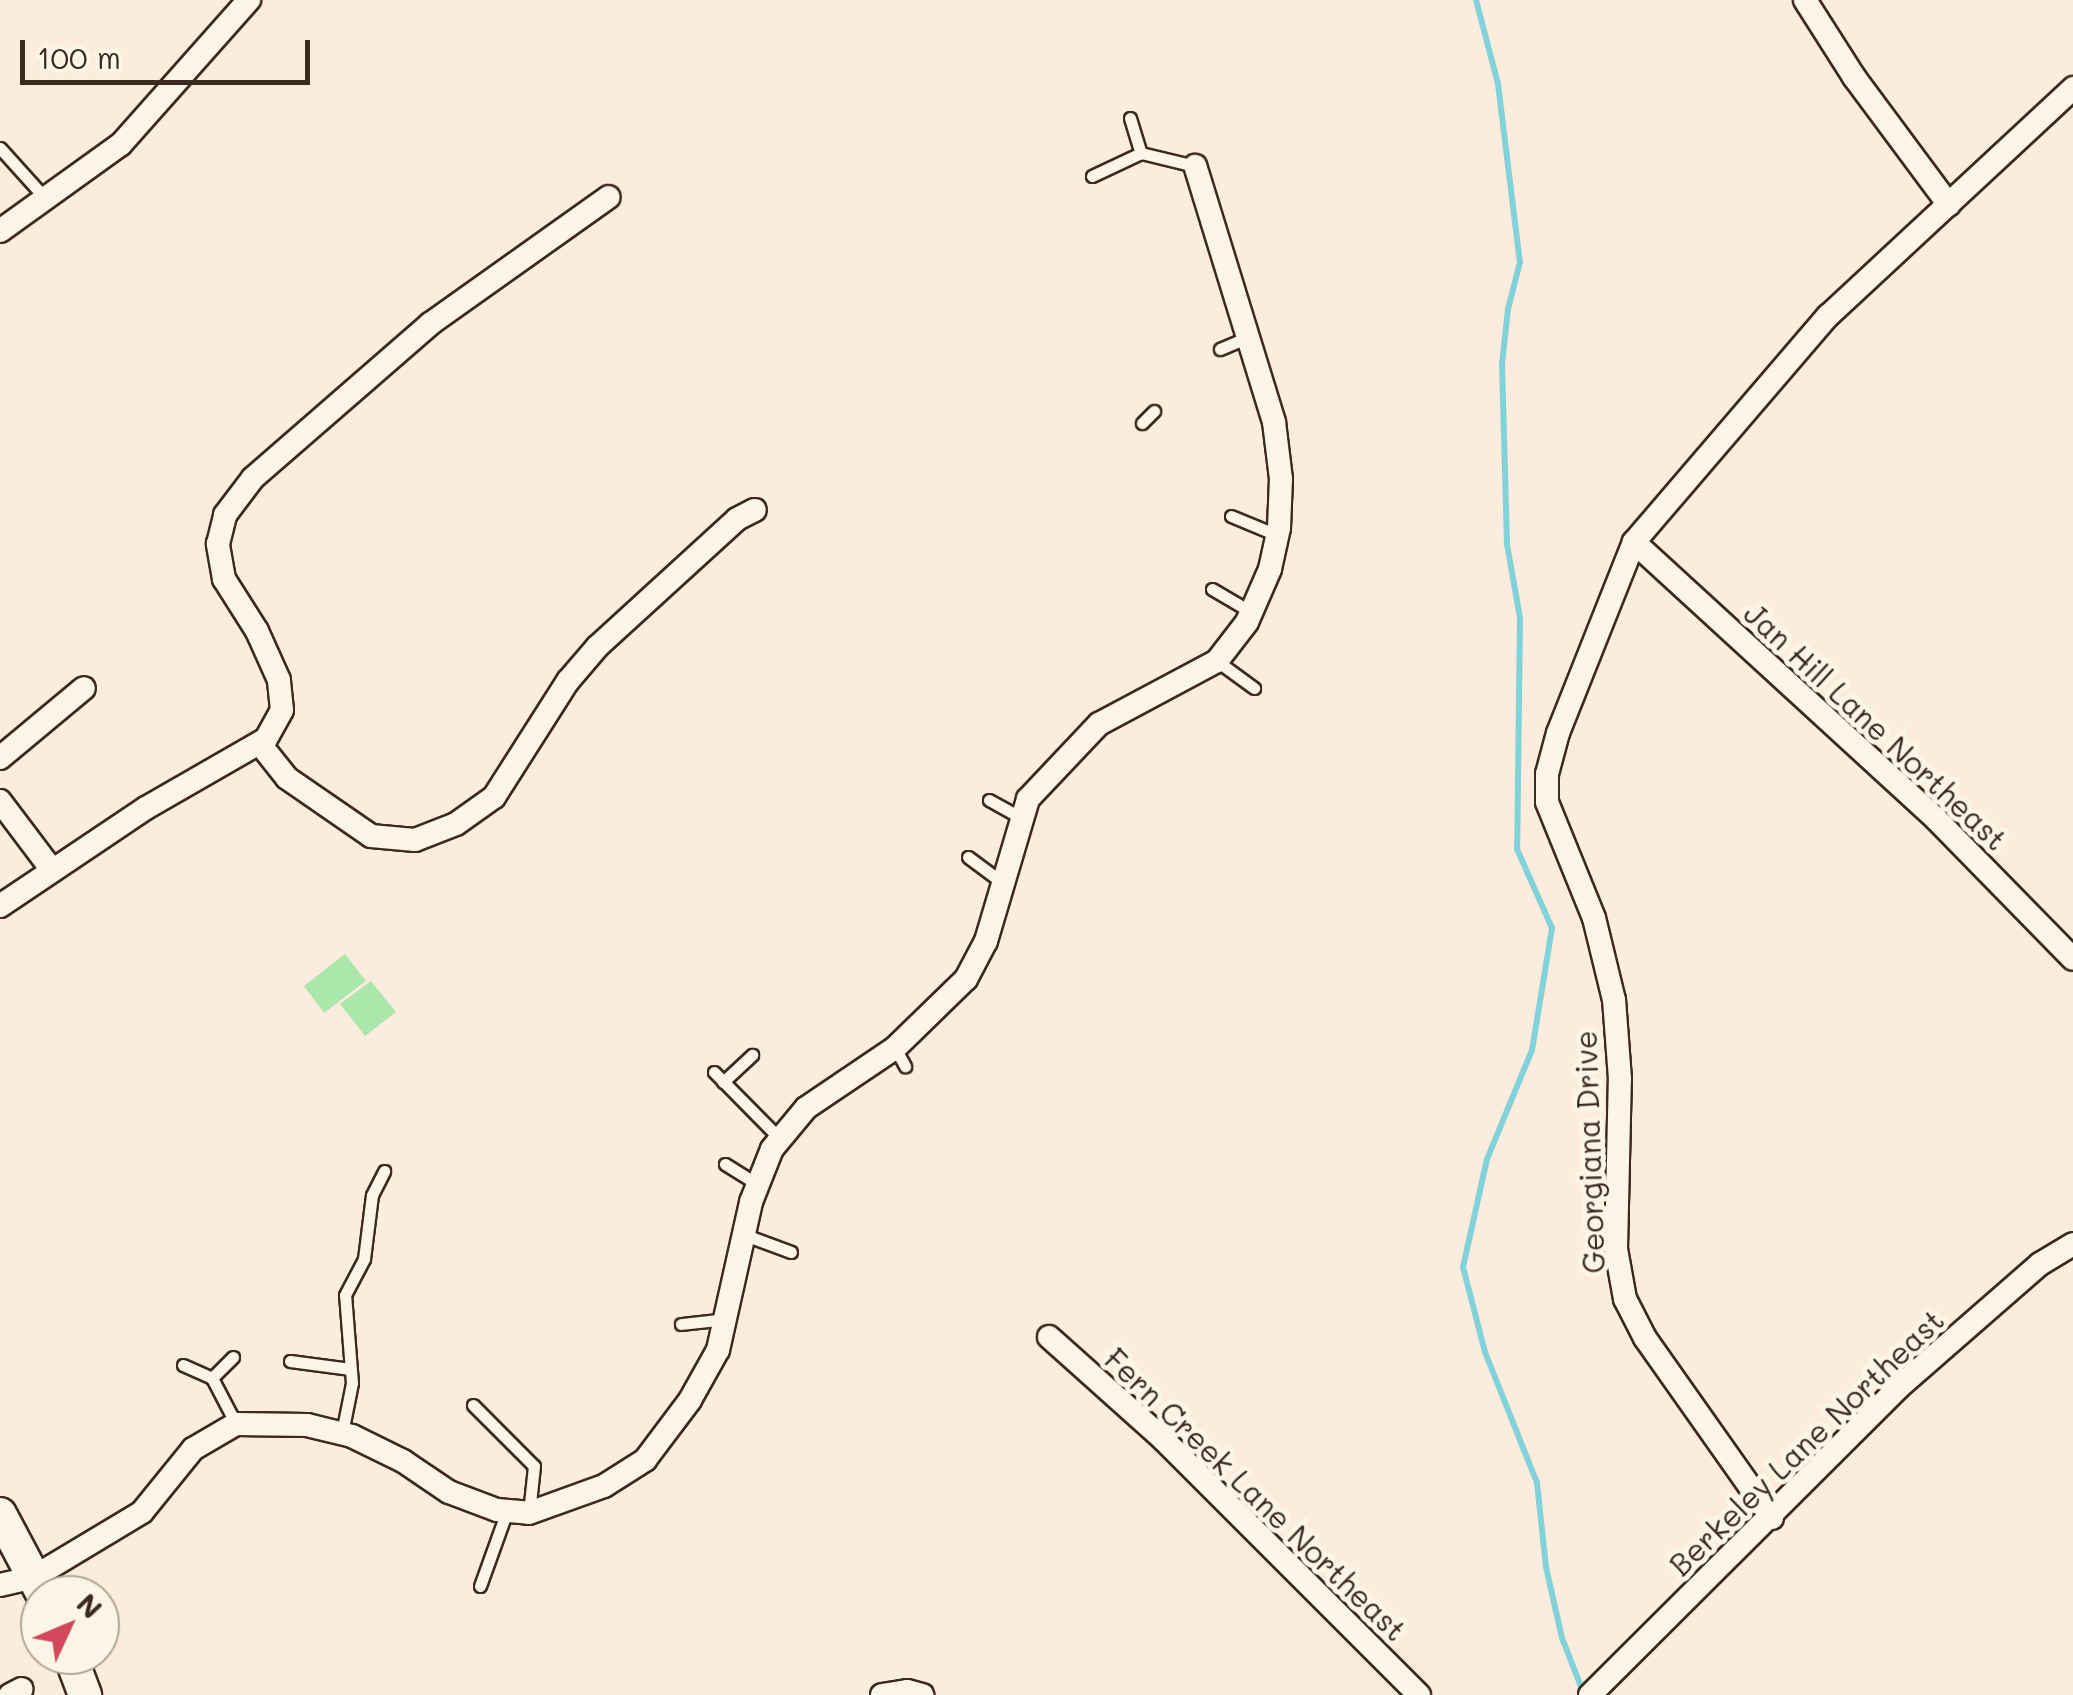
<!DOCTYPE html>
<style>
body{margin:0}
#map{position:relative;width:2073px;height:1695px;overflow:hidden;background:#fbecde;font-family:Mali,sans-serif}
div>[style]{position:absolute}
.green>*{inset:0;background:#abe6ab}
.stream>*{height:6px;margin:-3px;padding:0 3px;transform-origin:3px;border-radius:3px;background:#81d2d9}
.roads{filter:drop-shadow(2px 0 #3b2a1e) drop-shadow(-2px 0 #3b2a1e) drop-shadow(0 2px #3b2a1e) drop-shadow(0 -2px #3b2a1e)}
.service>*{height:11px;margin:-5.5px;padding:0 5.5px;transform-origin:5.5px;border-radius:5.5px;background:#fcf5e5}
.minor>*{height:22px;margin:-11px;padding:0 11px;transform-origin:11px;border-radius:11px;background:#fcf5e5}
.secondary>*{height:32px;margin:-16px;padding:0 16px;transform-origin:16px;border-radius:16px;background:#fcf5e5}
span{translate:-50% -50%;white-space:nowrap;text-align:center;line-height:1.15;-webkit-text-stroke:10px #fcf5e5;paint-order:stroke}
.street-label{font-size:30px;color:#3b2a1e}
.north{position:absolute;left:20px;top:1575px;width:100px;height:100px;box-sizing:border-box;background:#fcf5e5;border:2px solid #afa495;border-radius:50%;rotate:46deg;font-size:28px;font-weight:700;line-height:40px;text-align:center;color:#3b2a1e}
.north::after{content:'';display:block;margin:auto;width:35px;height:45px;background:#d1495b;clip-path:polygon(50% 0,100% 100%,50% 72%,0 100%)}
.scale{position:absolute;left:20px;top:40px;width:290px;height:45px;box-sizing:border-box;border:5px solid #3b2a1e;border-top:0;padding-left:12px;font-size:30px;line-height:35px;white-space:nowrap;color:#3b2a1e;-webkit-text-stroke:8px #fcf5e5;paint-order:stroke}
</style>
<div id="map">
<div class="green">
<i style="clip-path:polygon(345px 954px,366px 981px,324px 1013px,304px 986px)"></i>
<i style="clip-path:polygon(371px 981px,396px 1012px,365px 1036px,340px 1004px)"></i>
</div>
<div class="stream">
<i style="left:1476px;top:0;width:87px;rotate:75.3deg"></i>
<i style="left:1498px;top:84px;width:179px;rotate:83deg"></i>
<i style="left:1520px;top:262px;width:49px;rotate:104.3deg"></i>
<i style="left:1508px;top:309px;width:55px;rotate:96.2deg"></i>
<i style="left:1502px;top:364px;width:180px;rotate:88.4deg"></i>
<i style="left:1507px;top:544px;width:75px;rotate:80deg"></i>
<i style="left:1520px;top:618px;width:231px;rotate:90.7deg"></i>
<i style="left:1517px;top:849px;width:86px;rotate:66.1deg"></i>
<i style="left:1552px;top:928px;width:124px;rotate:99.3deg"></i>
<i style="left:1532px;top:1050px;width:118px;rotate:112.4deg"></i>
<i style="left:1487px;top:1159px;width:111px;rotate:102.5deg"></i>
<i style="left:1463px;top:1267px;width:88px;rotate:75.5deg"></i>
<i style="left:1485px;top:1352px;width:141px;rotate:68.3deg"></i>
<i style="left:1537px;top:1483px;width:84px;rotate:83.9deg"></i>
<i style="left:1546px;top:1567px;width:73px;rotate:77.3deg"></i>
<i style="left:1562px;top:1638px;width:60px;rotate:68.6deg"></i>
</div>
<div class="roads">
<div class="service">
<i style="left:1130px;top:118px;width:37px;rotate:73deg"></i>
<i style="left:0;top:148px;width:67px;rotate:48deg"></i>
<i style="left:1092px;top:176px;width:54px;rotate:-25.1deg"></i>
<i style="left:1141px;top:153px;width:56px;rotate:13.5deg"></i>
<i style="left:1220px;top:349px;width:30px;rotate:-23deg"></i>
<i style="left:1142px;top:423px;width:17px;rotate:-45deg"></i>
<i style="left:1231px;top:516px;width:50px;rotate:22.4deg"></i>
<i style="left:1212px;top:589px;width:45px;rotate:30.5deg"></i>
<i style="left:1217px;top:661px;width:46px;rotate:36.1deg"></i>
<i style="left:989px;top:800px;width:38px;rotate:29deg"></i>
<i style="left:968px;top:857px;width:44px;rotate:36.6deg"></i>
<i style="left:895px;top:1048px;width:21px;rotate:61deg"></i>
<i style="left:714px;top:1072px;width:94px;rotate:45.4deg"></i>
<i style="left:723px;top:1082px;width:40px;rotate:-43deg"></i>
<i style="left:725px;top:1164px;width:39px;rotate:32deg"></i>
<i style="left:745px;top:1235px;width:49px;rotate:20.3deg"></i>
<i style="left:681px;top:1324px;width:45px;rotate:-6.3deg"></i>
<i style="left:233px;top:1357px;width:30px;rotate:135deg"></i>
<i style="left:212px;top:1378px;width:52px;rotate:62.4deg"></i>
<i style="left:290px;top:1361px;width:61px;rotate:7.6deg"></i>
<i style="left:183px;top:1365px;width:32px;rotate:24deg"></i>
<i style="left:473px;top:1405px;width:86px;rotate:45deg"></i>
<i style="left:534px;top:1466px;width:47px;rotate:96.1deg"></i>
<i style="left:342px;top:1433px;width:51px;rotate:-78.7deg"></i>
<i style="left:352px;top:1383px;width:88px;rotate:-94.5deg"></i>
<i style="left:345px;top:1295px;width:41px;rotate:-62.2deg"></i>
<i style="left:364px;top:1259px;width:64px;rotate:-82.9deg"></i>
<i style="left:372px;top:1195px;width:27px;rotate:-63deg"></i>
<i style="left:480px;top:1586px;width:80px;rotate:-70.2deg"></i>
</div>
<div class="minor">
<i style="left:1805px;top:0;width:91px;rotate:57.5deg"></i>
<i style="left:1854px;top:77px;width:159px;rotate:53.4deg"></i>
<i style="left:0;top:231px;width:149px;rotate:-35.7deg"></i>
<i style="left:121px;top:144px;width:193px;rotate:-48.4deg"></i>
<i style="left:1634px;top:542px;width:411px;rotate:42.5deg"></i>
<i style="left:1937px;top:820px;width:194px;rotate:45.6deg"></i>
<i style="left:260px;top:744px;width:43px;rotate:51.5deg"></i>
<i style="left:287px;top:778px;width:102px;rotate:34.6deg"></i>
<i style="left:371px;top:836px;width:44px;rotate:5.2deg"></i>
<i style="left:415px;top:840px;width:44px;rotate:-21.3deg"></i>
<i style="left:456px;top:824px;width:47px;rotate:-35.4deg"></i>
<i style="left:494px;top:797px;width:138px;rotate:-57.5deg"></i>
<i style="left:568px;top:681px;width:45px;rotate:-49.5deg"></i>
<i style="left:597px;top:647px;width:190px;rotate:-42.4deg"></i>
<i style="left:737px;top:519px;width:20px;rotate:-27deg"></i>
<i style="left:0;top:758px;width:109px;rotate:-39.8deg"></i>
<i style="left:0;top:801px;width:86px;rotate:53deg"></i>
<i style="left:0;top:906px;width:176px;rotate:-33.9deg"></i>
<i style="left:146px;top:808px;width:138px;rotate:-29.9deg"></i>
<i style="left:266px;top:739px;width:33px;rotate:-61deg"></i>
<i style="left:282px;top:710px;width:30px;rotate:-96deg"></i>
<i style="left:279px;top:680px;width:54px;rotate:-114.2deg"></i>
<i style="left:257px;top:631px;width:62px;rotate:-122.4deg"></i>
<i style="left:224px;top:579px;width:36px;rotate:-100deg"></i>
<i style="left:218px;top:544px;width:30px;rotate:-76deg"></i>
<i style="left:225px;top:515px;width:46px;rotate:-52.9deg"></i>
<i style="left:253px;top:478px;width:235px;rotate:-41deg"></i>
<i style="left:430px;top:324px;width:219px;rotate:-35.4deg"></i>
<i style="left:1049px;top:1337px;width:153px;rotate:41.8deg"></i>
<i style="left:1163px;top:1439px;width:362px;rotate:45deg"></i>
<i style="left:1772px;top:1518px;width:220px;rotate:-125.2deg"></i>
<i style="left:1645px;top:1338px;width:44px;rotate:-117.1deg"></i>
<i style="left:1625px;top:1299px;width:51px;rotate:-100.2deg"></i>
<i style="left:1616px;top:1249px;width:170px;rotate:-88.7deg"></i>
<i style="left:1620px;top:1079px;width:79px;rotate:-94.3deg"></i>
<i style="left:1614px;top:1000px;width:84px;rotate:-103.7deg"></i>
<i style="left:1594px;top:918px;width:125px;rotate:-112.1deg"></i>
<i style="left:1547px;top:802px;width:28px;rotate:-90deg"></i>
<i style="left:1547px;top:774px;width:42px;rotate:-75deg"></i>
<i style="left:1558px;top:733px;width:206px;rotate:-68.3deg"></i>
<i style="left:1634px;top:542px;width:298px;rotate:-49.4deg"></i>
<i style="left:1828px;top:316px;width:335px;rotate:-42.9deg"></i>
<i style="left:0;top:1585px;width:35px;rotate:-13deg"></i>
<i style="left:34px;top:1577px;width:126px;rotate:-31deg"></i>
<i style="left:142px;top:1512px;width:81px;rotate:-51deg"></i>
<i style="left:193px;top:1449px;width:50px;rotate:-30.2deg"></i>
<i style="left:236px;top:1424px;width:71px;rotate:0.8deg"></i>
<i style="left:307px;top:1425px;width:46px;rotate:13.7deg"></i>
<i style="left:352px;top:1436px;width:57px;rotate:26.1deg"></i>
<i style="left:403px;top:1461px;width:55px;rotate:34deg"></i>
<i style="left:449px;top:1492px;width:51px;rotate:20.6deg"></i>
<i style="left:497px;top:1510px;width:32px;rotate:5deg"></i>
<i style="left:529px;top:1513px;width:80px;rotate:-19.8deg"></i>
<i style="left:604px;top:1486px;width:49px;rotate:-32.4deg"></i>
<i style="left:645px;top:1460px;width:75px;rotate:-53.1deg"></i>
<i style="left:690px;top:1400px;width:57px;rotate:-60.8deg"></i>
<i style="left:718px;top:1350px;width:152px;rotate:-77.4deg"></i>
<i style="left:751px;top:1202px;width:57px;rotate:-68.4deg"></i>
<i style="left:772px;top:1149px;width:53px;rotate:-50.3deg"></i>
<i style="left:806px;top:1108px;width:107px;rotate:-34deg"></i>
<i style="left:895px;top:1048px;width:99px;rotate:-44.2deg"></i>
<i style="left:966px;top:979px;width:43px;rotate:-62.2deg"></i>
<i style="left:986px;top:941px;width:148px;rotate:-73.5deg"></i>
<i style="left:1028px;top:799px;width:103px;rotate:-46.6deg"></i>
<i style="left:1099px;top:724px;width:134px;rotate:-28.1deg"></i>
<i style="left:1217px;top:661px;width:49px;rotate:-52.4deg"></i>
<i style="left:1247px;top:622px;width:58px;rotate:-66.5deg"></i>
<i style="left:1270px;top:569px;width:42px;rotate:-77.6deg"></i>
<i style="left:1279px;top:528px;width:49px;rotate:-87.7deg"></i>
<i style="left:1281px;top:479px;width:57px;rotate:-97deg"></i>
<i style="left:1274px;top:422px;width:268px;rotate:-107.1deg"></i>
<i style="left:10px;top:1695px;width:13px;rotate:-27deg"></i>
<i style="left:882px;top:1695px;width:25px;rotate:-9deg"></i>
<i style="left:907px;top:1691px;width:16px;rotate:15deg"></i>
<i style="left:1590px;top:1695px;width:436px;rotate:-44.9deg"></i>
<i style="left:1899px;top:1387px;width:187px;rotate:-41.1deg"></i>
<i style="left:2040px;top:1264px;width:39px;rotate:-31deg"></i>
</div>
<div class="secondary">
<i style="left:0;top:1514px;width:92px;rotate:62deg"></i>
<i style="left:70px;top:1655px;width:43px;rotate:69.4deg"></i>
</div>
</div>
<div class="street-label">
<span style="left:1876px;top:726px;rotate:43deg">Jan Hill Lane Northeast</span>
<span style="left:1589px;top:1152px;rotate:-92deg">Georgiana Drive</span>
<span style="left:1806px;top:1442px;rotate:-44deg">Berkeley Lane Northeast</span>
<span style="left:1256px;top:1494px;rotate:44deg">Fern Creek Lane Northeast</span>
</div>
<div class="north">N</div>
<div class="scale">100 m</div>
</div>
